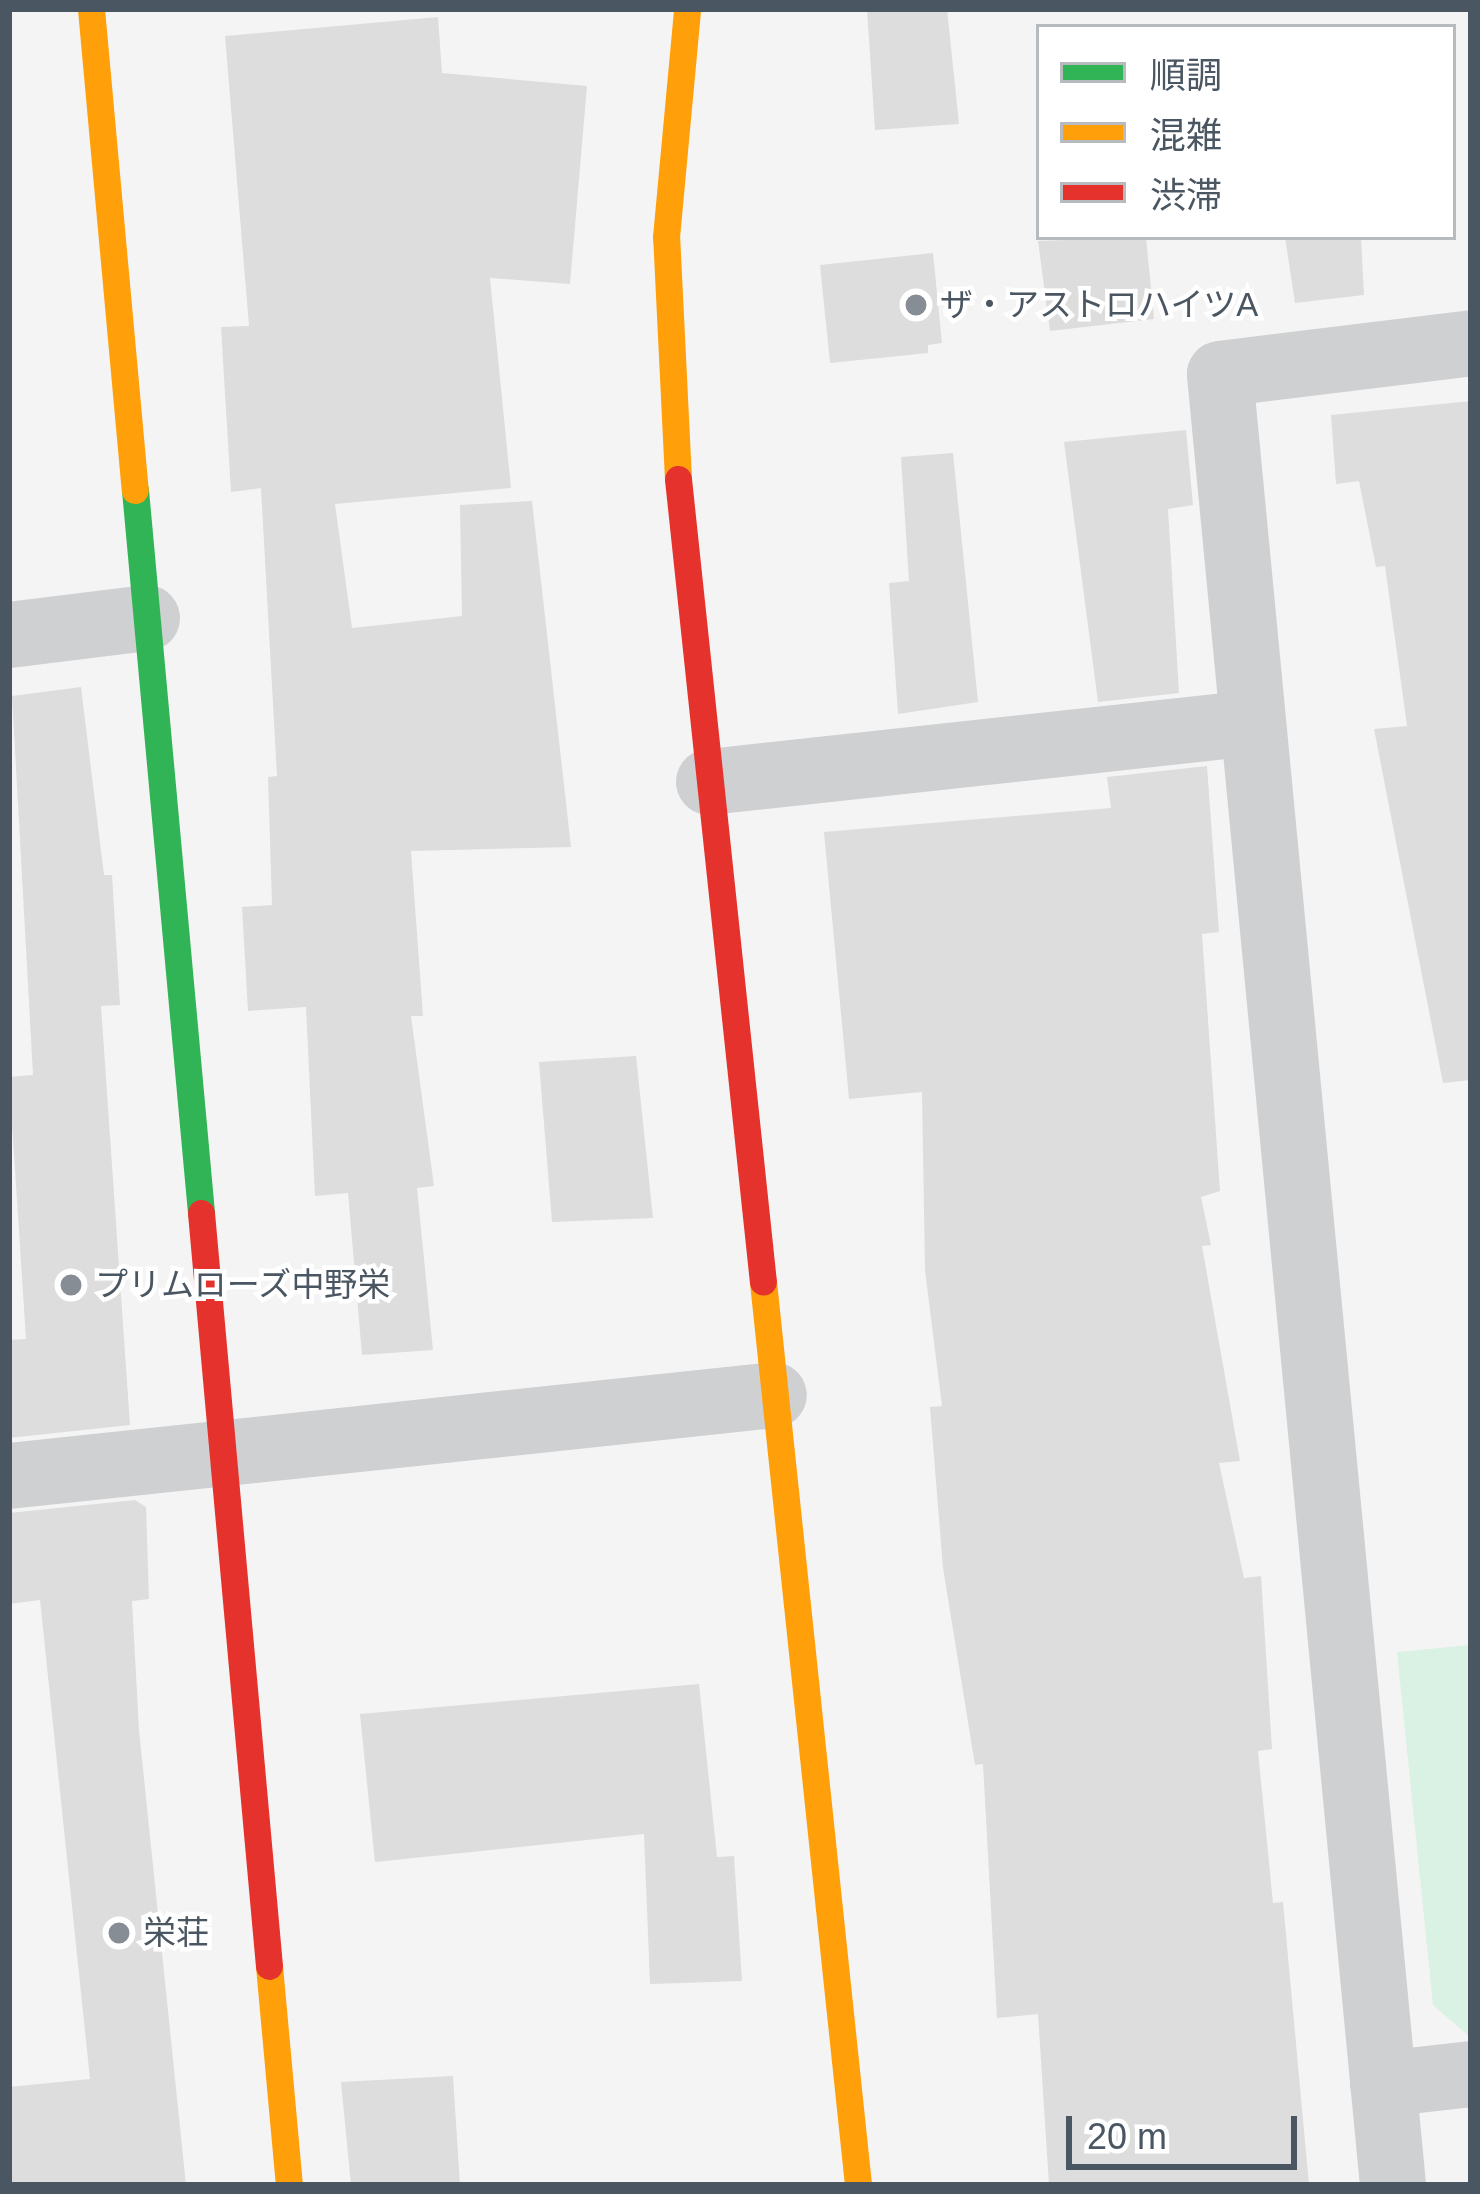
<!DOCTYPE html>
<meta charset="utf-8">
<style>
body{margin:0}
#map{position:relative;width:1480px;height:2194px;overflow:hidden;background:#f4f4f4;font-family:Helvetica,"Noto Sans JP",sans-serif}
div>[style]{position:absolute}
.green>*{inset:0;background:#d9f2e3}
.building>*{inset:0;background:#ddddde}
.street>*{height:66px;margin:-33px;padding:0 33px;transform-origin:33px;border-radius:33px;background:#ced0d2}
.fast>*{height:27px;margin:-13.5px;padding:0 13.5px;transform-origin:13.5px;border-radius:13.5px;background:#30b455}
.slow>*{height:27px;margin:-13.5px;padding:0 13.5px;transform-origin:13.5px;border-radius:13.5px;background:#ff9f0a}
.jam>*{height:27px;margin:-13.5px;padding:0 13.5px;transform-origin:13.5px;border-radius:13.5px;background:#e5322d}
.dots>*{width:33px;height:33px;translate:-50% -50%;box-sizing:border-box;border:6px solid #fff;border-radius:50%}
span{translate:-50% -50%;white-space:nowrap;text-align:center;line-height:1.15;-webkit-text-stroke:9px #fff;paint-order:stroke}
.poi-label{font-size:33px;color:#4a5661}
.left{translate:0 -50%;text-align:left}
.frame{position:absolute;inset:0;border:12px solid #4a5661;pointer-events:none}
.legend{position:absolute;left:1036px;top:24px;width:420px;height:216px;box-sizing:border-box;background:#fff;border:3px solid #b7bbc0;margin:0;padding:15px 21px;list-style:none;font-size:36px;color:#4a5661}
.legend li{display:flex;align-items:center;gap:24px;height:60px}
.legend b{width:60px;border:3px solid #b7bbc0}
.scale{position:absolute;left:1066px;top:2116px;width:231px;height:54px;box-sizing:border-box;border:6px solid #4a5661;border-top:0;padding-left:15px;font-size:36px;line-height:42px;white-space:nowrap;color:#4a5661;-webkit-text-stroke:9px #fff;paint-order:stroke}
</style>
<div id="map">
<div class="green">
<i style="clip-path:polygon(1471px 1645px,1471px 2038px,1433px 2005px,1397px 1652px)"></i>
</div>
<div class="building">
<i style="clip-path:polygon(867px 9px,947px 9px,959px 124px,875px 130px)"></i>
<i style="clip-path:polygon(438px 17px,442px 73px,587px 86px,570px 284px,490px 278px,511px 488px,335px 504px,352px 628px,462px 616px,460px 505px,532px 501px,571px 847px,411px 851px,423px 1016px,411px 1016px,434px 1186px,417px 1188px,433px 1350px,362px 1355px,348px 1193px,315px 1196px,306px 1007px,248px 1011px,242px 907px,272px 905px,268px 777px,277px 776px,261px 488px,231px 492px,221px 327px,249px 326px,225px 36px)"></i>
<i style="clip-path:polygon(1146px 237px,1154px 319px,1050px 331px,1038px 241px)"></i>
<i style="clip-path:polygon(1285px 237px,1361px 237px,1364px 295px,1295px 303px)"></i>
<i style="clip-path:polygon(933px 253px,942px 343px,928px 345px,928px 353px,830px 363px,820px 265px)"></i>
<i style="clip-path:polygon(1471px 401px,1471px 1080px,1443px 1083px,1374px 729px,1407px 726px,1385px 566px,1376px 567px,1359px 481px,1336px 484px,1331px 415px)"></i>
<i style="clip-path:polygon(1186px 430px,1193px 505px,1168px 509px,1179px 693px,1098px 702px,1064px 442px)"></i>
<i style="clip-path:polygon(953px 453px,978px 702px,898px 714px,889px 583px,909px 581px,901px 457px)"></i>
<i style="clip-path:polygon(81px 687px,104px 875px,112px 875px,120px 1005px,101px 1006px,130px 1425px,9px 1438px,9px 1340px,26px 1339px,9px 1077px,33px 1075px,12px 696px)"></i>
<i style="clip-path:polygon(1207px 766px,1219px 932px,1202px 934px,1220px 1191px,1201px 1197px,1211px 1245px,1202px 1246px,1240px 1461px,1219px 1463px,1244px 1578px,1261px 1576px,1272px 1749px,1258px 1751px,1273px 1903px,1283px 1902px,1309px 2185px,1049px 2185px,1038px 2014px,997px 2018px,983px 1764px,975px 1765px,943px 1568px,930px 1407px,942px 1406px,925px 1270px,922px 1092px,849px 1099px,824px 832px,1111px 808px,1107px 777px)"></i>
<i style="clip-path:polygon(636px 1056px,653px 1218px,552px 1222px,539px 1062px)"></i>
<i style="clip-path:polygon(135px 1500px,146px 1507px,149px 1599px,132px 1601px,139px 1730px,186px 2185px,9px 2185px,9px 2087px,90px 2079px,40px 1600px,9px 1604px,9px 1513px)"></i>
<i style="clip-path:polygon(699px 1684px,717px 1857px,734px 1856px,742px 1981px,650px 1984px,644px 1834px,375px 1862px,360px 1714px)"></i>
<i style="clip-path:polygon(453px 2076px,460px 2185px,351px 2185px,341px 2082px)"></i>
</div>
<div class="street">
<i style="left:9px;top:635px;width:139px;rotate:-7deg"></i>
<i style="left:709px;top:782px;width:547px;rotate:-6.19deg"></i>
<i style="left:9px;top:1476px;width:769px;rotate:-6.04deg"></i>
<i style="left:1383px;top:2084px;width:89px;rotate:-6.5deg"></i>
<i style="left:1393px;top:2185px;width:1819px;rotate:-95.46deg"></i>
<i style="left:1220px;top:374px;width:253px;rotate:-7deg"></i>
</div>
<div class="fast">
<i style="left:135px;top:490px;width:726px;rotate:84.78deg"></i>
</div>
<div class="slow">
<i style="left:91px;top:9px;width:483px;rotate:84.8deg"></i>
<i style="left:678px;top:479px;width:242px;rotate:-92.8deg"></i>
<i style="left:666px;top:237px;width:229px;rotate:-84.7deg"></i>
<i style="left:763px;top:1282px;width:908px;rotate:83.99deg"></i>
<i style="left:269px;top:1966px;width:220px;rotate:84.8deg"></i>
</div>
<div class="jam">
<i style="left:678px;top:479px;width:807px;rotate:83.96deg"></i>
<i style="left:201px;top:1213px;width:756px;rotate:84.84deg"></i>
</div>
<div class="dots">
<i style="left:916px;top:305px;background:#868d94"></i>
<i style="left:71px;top:1285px;background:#868d94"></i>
<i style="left:119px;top:1933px;background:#868d94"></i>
</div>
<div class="poi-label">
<span class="left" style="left:940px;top:305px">ザ・アストロハイツA</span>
<span class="left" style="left:95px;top:1285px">プリムローズ中野栄</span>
<span class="left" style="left:143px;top:1933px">栄荘</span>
</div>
<div class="frame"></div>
<ul class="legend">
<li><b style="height:15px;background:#30b455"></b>順調</li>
<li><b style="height:15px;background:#ff9f0a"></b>混雑</li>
<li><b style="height:15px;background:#e5322d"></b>渋滞</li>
</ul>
<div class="scale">20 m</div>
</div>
